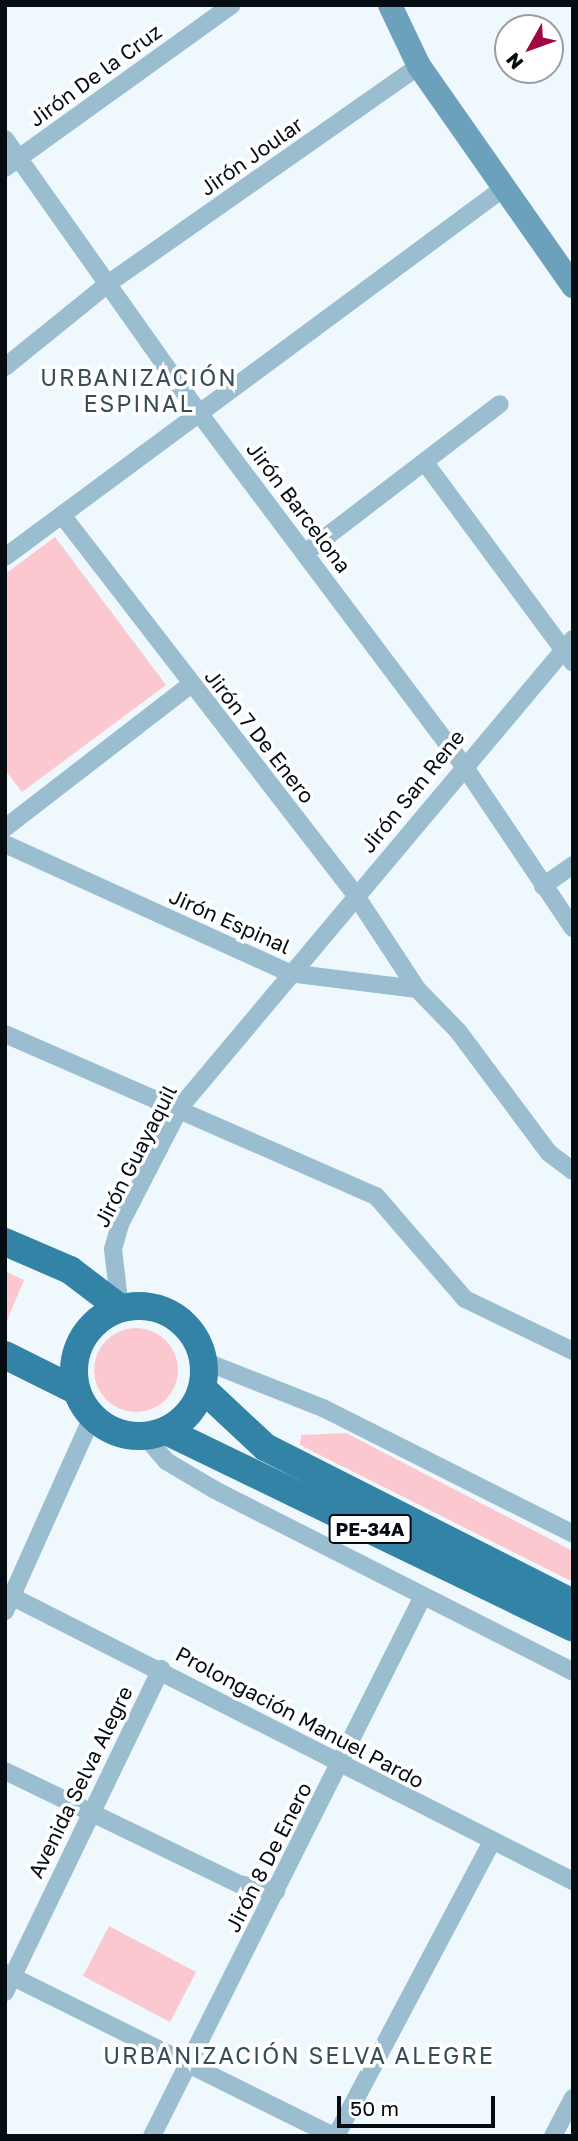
<!DOCTYPE html>
<meta charset="utf-8">
<style>
body{margin:0}
#map{position:relative;width:578px;height:2141px;overflow:hidden;background:#eef8fd;font-family:"Golos Text",sans-serif}
div>[style]{position:absolute}
.green>*{inset:0;background:#fbc8d0}
.round{border-radius:50%}
.minor>*{height:18px;margin:-9px;padding:0 9px;transform-origin:9px;border-radius:9px;background:#9bbdd0}
.secondary>*{height:24px;margin:-12px;padding:0 12px;transform-origin:12px;border-radius:12px;background:#6ca1bc}
.trunk>*{height:28px;margin:-14px;padding:0 14px;transform-origin:14px;border-radius:14px;background:#3383a6}
.trunk>.ring{margin:-14px;padding:0;box-sizing:content-box;background:none;border:28px solid #3383a6;border-radius:50%}
span{translate:-50% -50%;white-space:nowrap;text-align:center;line-height:1.15;-webkit-text-stroke:7px #fff;paint-order:stroke}
.shield-label span{padding:2px 5px;background:#fff;border:2px solid;border-radius:5px;-webkit-text-stroke-width:0}
.shield-label{font-size:19px;color:#050d12;font-weight:700}
.street-label{font-size:21px;color:#050d12}
.neighbourhood-label{font-size:23px;color:#384d58;letter-spacing:2px}
.frame{position:absolute;inset:0;border:7px solid #050d12;pointer-events:none}
.north{position:absolute;left:494px;top:14px;width:70px;height:70px;box-sizing:border-box;background:#fff;border:2px solid #9b9ea0;border-radius:50%;rotate:230deg;font-size:19px;font-weight:700;line-height:28px;text-align:center;color:#050d12}
.north::after{content:'';display:block;margin:auto;width:24px;height:32px;background:#a10645;clip-path:polygon(50% 0,100% 100%,50% 72%,0 100%)}
.scale{position:absolute;left:337px;top:2096px;width:158px;height:32px;box-sizing:border-box;border:4px solid #050d12;border-top:0;padding-left:9px;font-size:21px;line-height:24px;white-space:nowrap;color:#050d12;-webkit-text-stroke:5px #fff;paint-order:stroke}
</style>
<div id="map">
<div class="green">
<i style="clip-path:polygon(55px 537px,166px 685px,22px 792px,5px 770px,5px 574px)"></i>
<i style="clip-path:polygon(5px 1271px,24px 1280px,6px 1323px,5px 1322px)"></i>
<i class="round" style="left:94px;top:1328px;width:84px;height:84px"></i>
<i style="clip-path:polygon(346px 1433px,573px 1551px,573px 1582px,300px 1445px,301px 1435px)"></i>
<i style="clip-path:polygon(109px 1926px,196px 1972px,170px 2022px,83px 1976px)"></i>
</div>
<div class="minor">
<i style="left:5px;top:139px;width:336px;rotate:54.7deg"></i>
<i style="left:199px;top:413px;width:438px;rotate:53.1deg"></i>
<i style="left:462px;top:763px;width:199px;rotate:56.1deg"></i>
<i style="left:5px;top:168px;width:279px;rotate:-35.7deg"></i>
<i style="left:5px;top:367px;width:134px;rotate:-38.9deg"></i>
<i style="left:109px;top:283px;width:378px;rotate:-35deg"></i>
<i style="left:426px;top:464px;width:247px;rotate:53.5deg"></i>
<i style="left:62px;top:515px;width:481px;rotate:52.3deg"></i>
<i style="left:356px;top:896px;width:111px;rotate:56.7deg"></i>
<i style="left:305px;top:553px;width:245px;rotate:-37.4deg"></i>
<i style="left:5px;top:557px;width:617px;rotate:-36.5deg"></i>
<i style="left:5px;top:828px;width:235px;rotate:-37.7deg"></i>
<i style="left:5px;top:844px;width:312px;rotate:24.4deg"></i>
<i style="left:289px;top:973px;width:129px;rotate:7.1deg"></i>
<i style="left:417px;top:989px;width:59px;rotate:45.7deg"></i>
<i style="left:458px;top:1031px;width:152px;rotate:53.3deg"></i>
<i style="left:549px;top:1153px;width:30px;rotate:37deg"></i>
<i style="left:543px;top:886px;width:37px;rotate:-35deg"></i>
<i style="left:5px;top:1034px;width:405px;rotate:23.6deg"></i>
<i style="left:376px;top:1196px;width:136px;rotate:49.2deg"></i>
<i style="left:465px;top:1299px;width:120px;rotate:25.7deg"></i>
<i style="left:120px;top:1308px;width:59px;rotate:-96.8deg"></i>
<i style="left:113px;top:1249px;width:26px;rotate:-74deg"></i>
<i style="left:120px;top:1224px;width:133px;rotate:-62.7deg"></i>
<i style="left:181px;top:1106px;width:610px;rotate:-49.99deg"></i>
<i style="left:204px;top:1361px;width:128px;rotate:21.6deg"></i>
<i style="left:323px;top:1408px;width:280px;rotate:26.7deg"></i>
<i style="left:146px;top:1437px;width:31px;rotate:50deg"></i>
<i style="left:166px;top:1461px;width:57px;rotate:30.6deg"></i>
<i style="left:215px;top:1490px;width:402px;rotate:26.9deg"></i>
<i style="left:5px;top:1593px;width:637px;rotate:26.89deg"></i>
<i style="left:5px;top:1611px;width:213px;rotate:-65.8deg"></i>
<i style="left:5px;top:1771px;width:260px;rotate:25.8deg"></i>
<i style="left:239px;top:1884px;width:38px;rotate:11deg"></i>
<i style="left:5px;top:1973px;width:367px;rotate:26.4deg"></i>
<i style="left:5px;top:1992px;width:359px;rotate:-64.2deg"></i>
<i style="left:152px;top:2136px;width:602px;rotate:-63.35deg"></i>
<i style="left:336px;top:2136px;width:331px;rotate:-62.1deg"></i>
<i style="left:553px;top:2136px;width:43px;rotate:-62.2deg"></i>
</div>
<div class="secondary">
<i style="left:390px;top:5px;width:68px;rotate:64.6deg"></i>
<i style="left:419px;top:66px;width:269px;rotate:55deg"></i>
</div>
<div class="trunk">
<i style="left:5px;top:1242px;width:71px;rotate:23.3deg"></i>
<i style="left:70px;top:1270px;width:63px;rotate:37.2deg"></i>
<i class="ring" style="left:74px;top:1306px;width:102px;height:102px"></i>
<i style="left:5px;top:1355px;width:80px;rotate:26.6deg"></i>
<i style="left:203px;top:1389px;width:85px;rotate:43.1deg"></i>
<i style="left:265px;top:1447px;width:345px;rotate:26.9deg"></i>
<i style="left:166px;top:1431px;width:452px;rotate:25.8deg"></i>
</div>
<div class="shield-label">
<span style="left:370px;top:1529px">PE-34A</span>
</div>
<div class="street-label">
<span style="left:95px;top:75px;rotate:-36deg">Jirón De la Cruz</span>
<span style="left:251px;top:156px;rotate:-35deg">Jirón Joular</span>
<span style="left:299px;top:507px;rotate:53deg">Jirón Barcelona</span>
<span style="left:260px;top:736px;rotate:52deg">Jirón 7 De Enero</span>
<span style="left:412px;top:791px;rotate:-51deg">Jirón San Rene</span>
<span style="left:230px;top:921px;rotate:24deg">Jirón Espinal</span>
<span style="left:135px;top:1156px;rotate:-63deg">Jirón Guayaquil</span>
<span style="left:300px;top:1717px;rotate:28deg">Prolongación Manuel Pardo</span>
<span style="left:80px;top:1782px;rotate:-64deg">Avenida Selva Alegre</span>
<span style="left:268px;top:1857px;rotate:-63deg">Jirón 8 De Enero</span>
</div>
<div class="neighbourhood-label">
<span style="left:139px;top:390px">URBANIZACIÓN<br>ESPINAL</span>
<span style="left:299px;top:2055px">URBANIZACIÓN SELVA ALEGRE</span>
</div>
<div class="frame"></div>
<div class="north">N</div>
<div class="scale">50 m</div>
</div>
